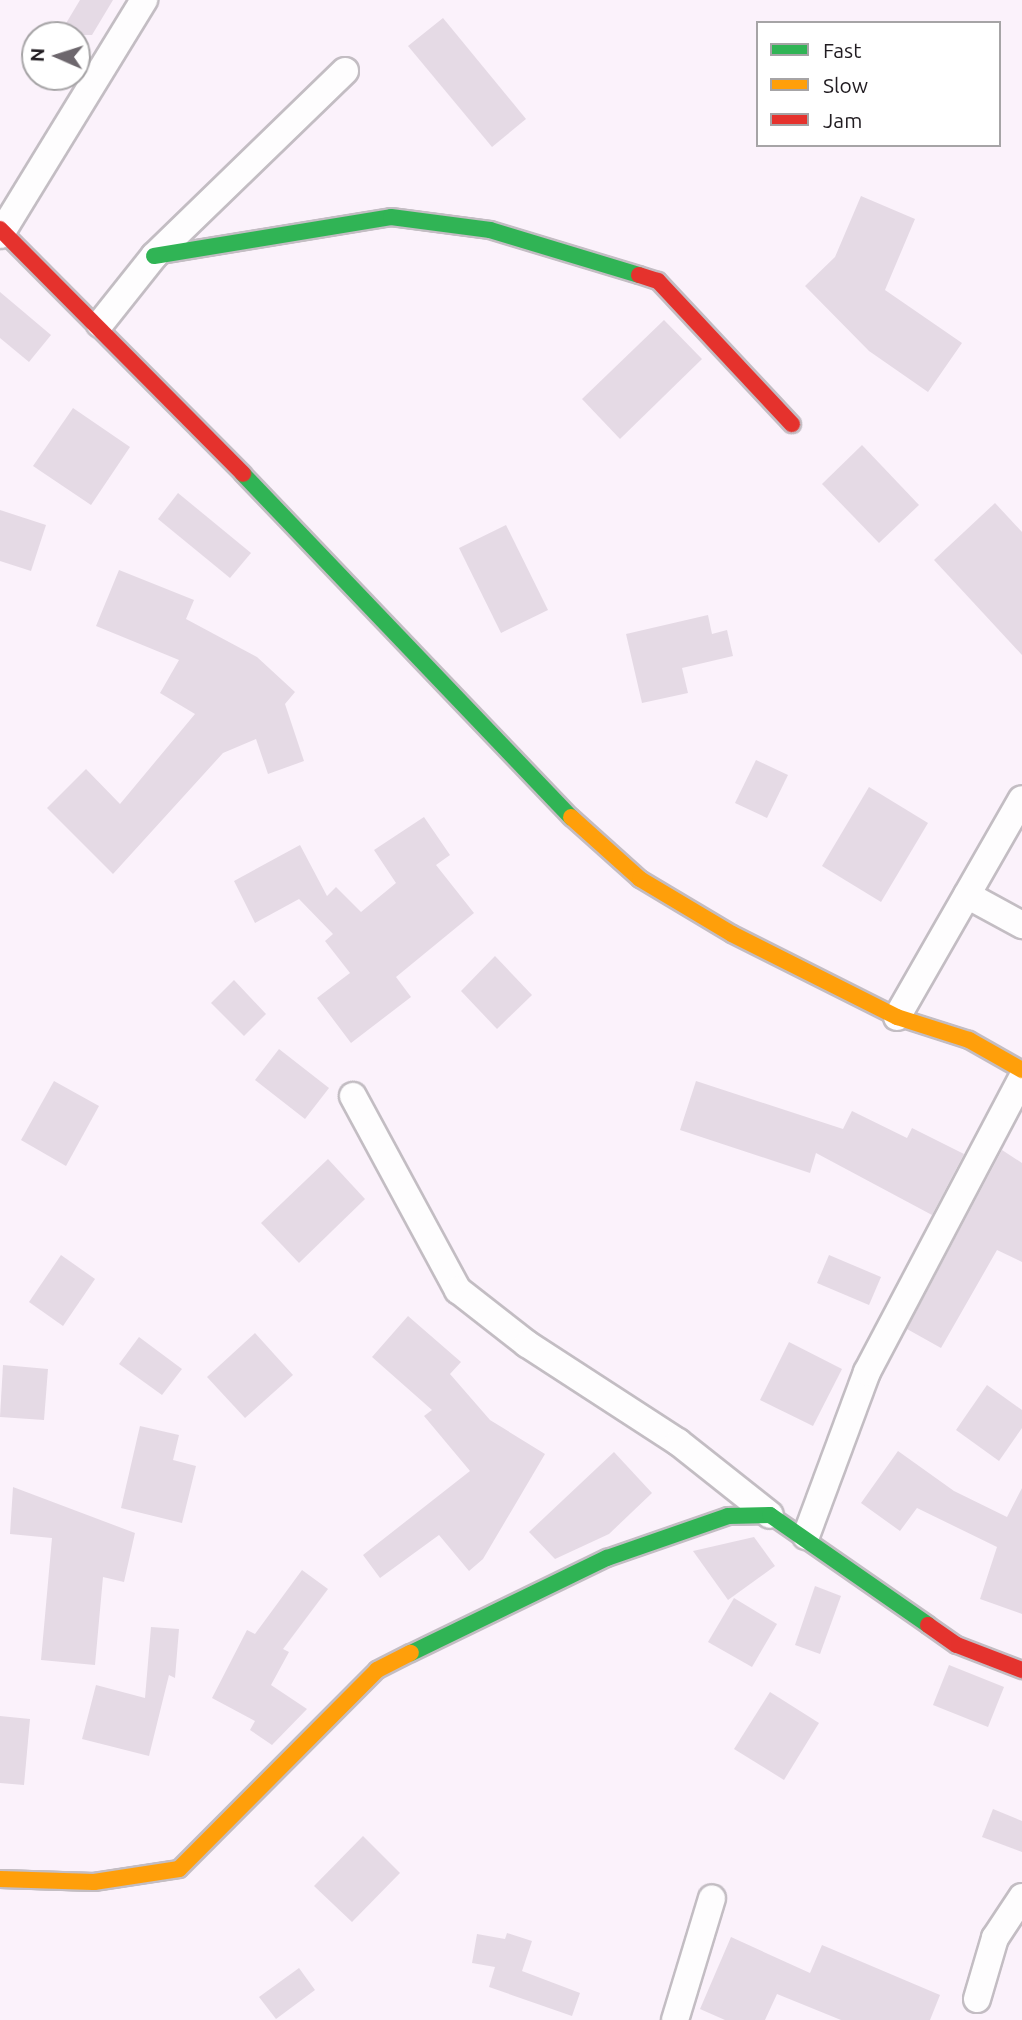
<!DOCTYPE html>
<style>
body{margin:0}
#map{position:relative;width:1022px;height:2020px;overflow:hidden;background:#fbf2fb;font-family:Ubuntu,sans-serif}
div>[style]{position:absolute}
.building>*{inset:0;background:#e5dae5}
.roads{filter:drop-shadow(2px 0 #c3bdc3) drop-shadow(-2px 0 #c3bdc3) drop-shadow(0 2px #c3bdc3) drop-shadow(0 -2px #c3bdc3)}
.street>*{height:26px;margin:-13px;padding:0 13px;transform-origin:13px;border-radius:13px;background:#fefdfe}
.fast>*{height:16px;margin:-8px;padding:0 8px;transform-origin:8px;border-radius:8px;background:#30b455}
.slow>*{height:16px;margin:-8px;padding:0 8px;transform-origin:8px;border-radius:8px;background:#ff9f0a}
.jam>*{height:16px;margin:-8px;padding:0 8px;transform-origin:8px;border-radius:8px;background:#e5322d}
span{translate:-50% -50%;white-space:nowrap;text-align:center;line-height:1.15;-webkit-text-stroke:5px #fff;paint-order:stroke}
.legend{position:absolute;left:756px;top:21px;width:245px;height:126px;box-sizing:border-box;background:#fff;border:2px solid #a6a4a6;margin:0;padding:9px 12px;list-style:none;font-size:21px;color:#211c21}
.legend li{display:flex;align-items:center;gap:14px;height:35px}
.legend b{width:35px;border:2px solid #a6a4a6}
.north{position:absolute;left:21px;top:21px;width:70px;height:70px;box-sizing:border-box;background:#fff;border:2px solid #a6a4a6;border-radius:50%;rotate:273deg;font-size:19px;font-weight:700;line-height:28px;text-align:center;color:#211c21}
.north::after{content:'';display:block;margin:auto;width:24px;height:32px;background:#6d676d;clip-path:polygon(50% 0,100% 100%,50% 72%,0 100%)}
</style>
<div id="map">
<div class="building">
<i style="clip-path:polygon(80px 0,113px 0,92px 35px,59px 35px)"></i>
<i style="clip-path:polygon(443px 18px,526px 119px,492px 147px,408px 46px)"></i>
<i style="clip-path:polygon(861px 196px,915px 219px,885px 290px,962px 343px,928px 392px,869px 351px,805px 286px,835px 257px)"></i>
<i style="clip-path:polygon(0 292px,51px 335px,29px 362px,0 338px)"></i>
<i style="clip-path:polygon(664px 320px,702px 359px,620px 439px,582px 399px)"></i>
<i style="clip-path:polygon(73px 408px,130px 447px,91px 505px,33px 466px)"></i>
<i style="clip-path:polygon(862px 445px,919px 505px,879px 543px,822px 484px)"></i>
<i style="clip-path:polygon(178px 493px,251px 553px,230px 578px,158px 519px)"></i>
<i style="clip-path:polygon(995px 503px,1022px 532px,1022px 655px,934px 560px)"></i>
<i style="clip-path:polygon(0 510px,46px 525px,31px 571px,0 561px)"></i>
<i style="clip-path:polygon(506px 525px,548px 610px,501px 633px,459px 548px)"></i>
<i style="clip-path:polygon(119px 570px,194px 600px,186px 619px,257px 657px,295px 692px,285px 704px,304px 761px,268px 774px,256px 739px,223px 753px,113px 874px,47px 808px,86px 769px,120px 804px,195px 714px,160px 693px,179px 660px,96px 626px)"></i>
<i style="clip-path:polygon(708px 615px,712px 634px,727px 630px,733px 656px,682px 668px,688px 693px,642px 703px,626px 634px)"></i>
<i style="clip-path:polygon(756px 760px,788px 775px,767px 818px,735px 803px)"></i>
<i style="clip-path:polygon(869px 787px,928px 823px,881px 902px,822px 866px)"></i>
<i style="clip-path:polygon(424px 817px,450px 855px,436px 865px,474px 913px,396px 977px,411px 997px,351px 1043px,317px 998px,350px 973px,325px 941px,333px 934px,299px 899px,255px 923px,234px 881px,300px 845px,327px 896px,336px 887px,361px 912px,396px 883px,374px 850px)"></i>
<i style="clip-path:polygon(495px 956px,532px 995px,497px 1029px,461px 991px)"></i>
<i style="clip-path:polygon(234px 980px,266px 1014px,244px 1036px,211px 1003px)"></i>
<i style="clip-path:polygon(279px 1049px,329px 1088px,305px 1119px,255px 1080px)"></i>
<i style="clip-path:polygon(54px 1081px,99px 1106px,66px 1166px,21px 1140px)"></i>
<i style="clip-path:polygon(696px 1081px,843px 1129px,852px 1111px,907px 1138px,912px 1128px,964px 1154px,932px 1215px,816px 1153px,810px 1173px,680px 1130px)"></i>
<i style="clip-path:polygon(1002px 1150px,1022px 1163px,1022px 1262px,997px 1250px,941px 1348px,907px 1329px)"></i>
<i style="clip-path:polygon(328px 1159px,365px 1199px,299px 1263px,261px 1223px)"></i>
<i style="clip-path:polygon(61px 1255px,95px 1279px,63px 1326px,29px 1302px)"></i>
<i style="clip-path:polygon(829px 1255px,881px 1277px,869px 1305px,817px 1283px)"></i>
<i style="clip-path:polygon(408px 1316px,461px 1362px,450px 1374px,490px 1420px,545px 1454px,483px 1559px,469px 1571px,439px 1535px,380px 1578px,363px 1555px,470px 1471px,424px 1416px,432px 1410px,372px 1357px)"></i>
<i style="clip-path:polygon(255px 1333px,293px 1375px,245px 1418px,207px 1377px)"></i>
<i style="clip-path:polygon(139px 1337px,182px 1369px,162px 1395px,119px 1364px)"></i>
<i style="clip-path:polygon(789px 1342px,842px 1369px,813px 1426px,760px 1400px)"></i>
<i style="clip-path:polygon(3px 1365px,48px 1369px,44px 1420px,0 1417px)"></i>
<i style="clip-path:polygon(987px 1385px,1022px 1410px,1022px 1428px,999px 1461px,956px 1430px)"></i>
<i style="clip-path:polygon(140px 1426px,179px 1435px,173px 1460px,196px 1466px,182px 1523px,121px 1508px)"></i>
<i style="clip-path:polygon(898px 1451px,954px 1491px,1007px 1517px,1022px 1488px,1022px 1614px,980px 1599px,997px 1547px,917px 1508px,900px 1531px,861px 1503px)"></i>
<i style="clip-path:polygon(614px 1452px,652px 1493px,609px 1534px,555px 1559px,529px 1532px)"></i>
<i style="clip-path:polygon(13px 1487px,135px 1533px,124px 1582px,103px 1577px,95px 1665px,41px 1660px,52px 1538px,10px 1534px)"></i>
<i style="clip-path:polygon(754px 1537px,775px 1566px,728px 1600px,693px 1551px)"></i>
<i style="clip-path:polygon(302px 1570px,328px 1589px,283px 1649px,289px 1652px,271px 1685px,307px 1709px,272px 1745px,250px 1730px,255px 1721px,212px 1698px,247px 1630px,255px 1634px)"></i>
<i style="clip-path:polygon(815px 1586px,841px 1596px,820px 1654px,795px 1645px)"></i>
<i style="clip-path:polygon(734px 1598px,777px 1624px,752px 1667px,708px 1642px)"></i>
<i style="clip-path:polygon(151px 1627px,179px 1629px,175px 1678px,169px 1675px,149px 1756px,82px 1739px,96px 1685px,145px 1698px)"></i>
<i style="clip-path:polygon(949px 1665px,1004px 1687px,988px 1727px,933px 1705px)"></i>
<i style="clip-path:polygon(770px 1692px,819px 1723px,784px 1780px,734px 1749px)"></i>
<i style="clip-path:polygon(0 1716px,30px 1719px,24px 1785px,0 1783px)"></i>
<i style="clip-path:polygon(993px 1809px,1022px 1821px,1022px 1852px,982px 1837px)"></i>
<i style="clip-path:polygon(363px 1836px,400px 1873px,352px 1922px,314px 1886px)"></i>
<i style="clip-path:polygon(507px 1933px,532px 1941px,522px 1971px,580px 1993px,572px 2016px,489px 1987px,495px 1967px,472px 1963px,477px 1934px,505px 1939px)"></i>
<i style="clip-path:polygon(731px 1937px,810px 1973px,822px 1945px,940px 1995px,930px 2020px,841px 2020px,777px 1994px,765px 2020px,725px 2020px,700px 2009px)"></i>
<i style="clip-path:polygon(299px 1968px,315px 1990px,276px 2019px,259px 1997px)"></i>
</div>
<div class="roads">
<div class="street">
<i style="left:0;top:235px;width:276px;rotate:-58.5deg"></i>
<i style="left:100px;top:324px;width:87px;rotate:-51.5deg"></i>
<i style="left:154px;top:256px;width:266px;rotate:-44.1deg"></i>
<i style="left:967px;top:895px;width:63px;rotate:28.6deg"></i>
<i style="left:897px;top:1017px;width:251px;rotate:-60.2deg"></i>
<i style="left:353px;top:1096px;width:221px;rotate:61.6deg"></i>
<i style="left:458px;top:1290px;width:88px;rotate:38deg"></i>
<i style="left:527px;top:1344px;width:180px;rotate:33deg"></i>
<i style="left:678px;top:1442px;width:117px;rotate:38.4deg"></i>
<i style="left:806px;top:1536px;width:175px;rotate:-69.6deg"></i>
<i style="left:867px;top:1372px;width:332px;rotate:-62.2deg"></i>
<i style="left:977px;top:1999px;width:64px;rotate:-73.6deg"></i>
<i style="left:995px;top:1938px;width:49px;rotate:-56.6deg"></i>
<i style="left:675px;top:2020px;width:127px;rotate:-73.1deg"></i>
</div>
<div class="fast">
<i style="left:154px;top:256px;width:240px;rotate:-9.3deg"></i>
<i style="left:391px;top:217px;width:100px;rotate:7.5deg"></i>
<i style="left:490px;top:230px;width:156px;rotate:16.8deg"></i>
<i style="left:243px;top:474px;width:475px;rotate:46.3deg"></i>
<i style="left:411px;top:1653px;width:218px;rotate:-25.9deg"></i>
<i style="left:607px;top:1558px;width:128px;rotate:-19.1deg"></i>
<i style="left:728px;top:1516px;width:42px;rotate:-1.4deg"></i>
<i style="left:770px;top:1515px;width:193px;rotate:34.8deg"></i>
</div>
<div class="slow">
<i style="left:571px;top:817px;width:93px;rotate:41.9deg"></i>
<i style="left:640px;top:879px;width:107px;rotate:30.9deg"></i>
<i style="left:732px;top:934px;width:185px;rotate:26.7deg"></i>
<i style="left:897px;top:1017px;width:76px;rotate:17.7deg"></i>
<i style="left:969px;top:1040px;width:61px;rotate:29.5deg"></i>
<i style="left:0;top:1879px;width:94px;rotate:1.8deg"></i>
<i style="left:94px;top:1882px;width:86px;rotate:-8.7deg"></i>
<i style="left:179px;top:1869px;width:281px;rotate:-45.1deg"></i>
<i style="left:377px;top:1670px;width:38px;rotate:-27deg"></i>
</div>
<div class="jam">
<i style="left:0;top:229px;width:345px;rotate:45.2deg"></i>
<i style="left:639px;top:275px;width:20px;rotate:18deg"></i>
<i style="left:658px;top:281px;width:196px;rotate:46.9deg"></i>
<i style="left:928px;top:1625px;width:35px;rotate:35deg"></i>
<i style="left:957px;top:1645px;width:70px;rotate:21deg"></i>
</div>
</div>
<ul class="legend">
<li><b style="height:9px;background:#30b455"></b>Fast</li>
<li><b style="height:9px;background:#ff9f0a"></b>Slow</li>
<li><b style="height:9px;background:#e5322d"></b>Jam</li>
</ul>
<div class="north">N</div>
</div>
